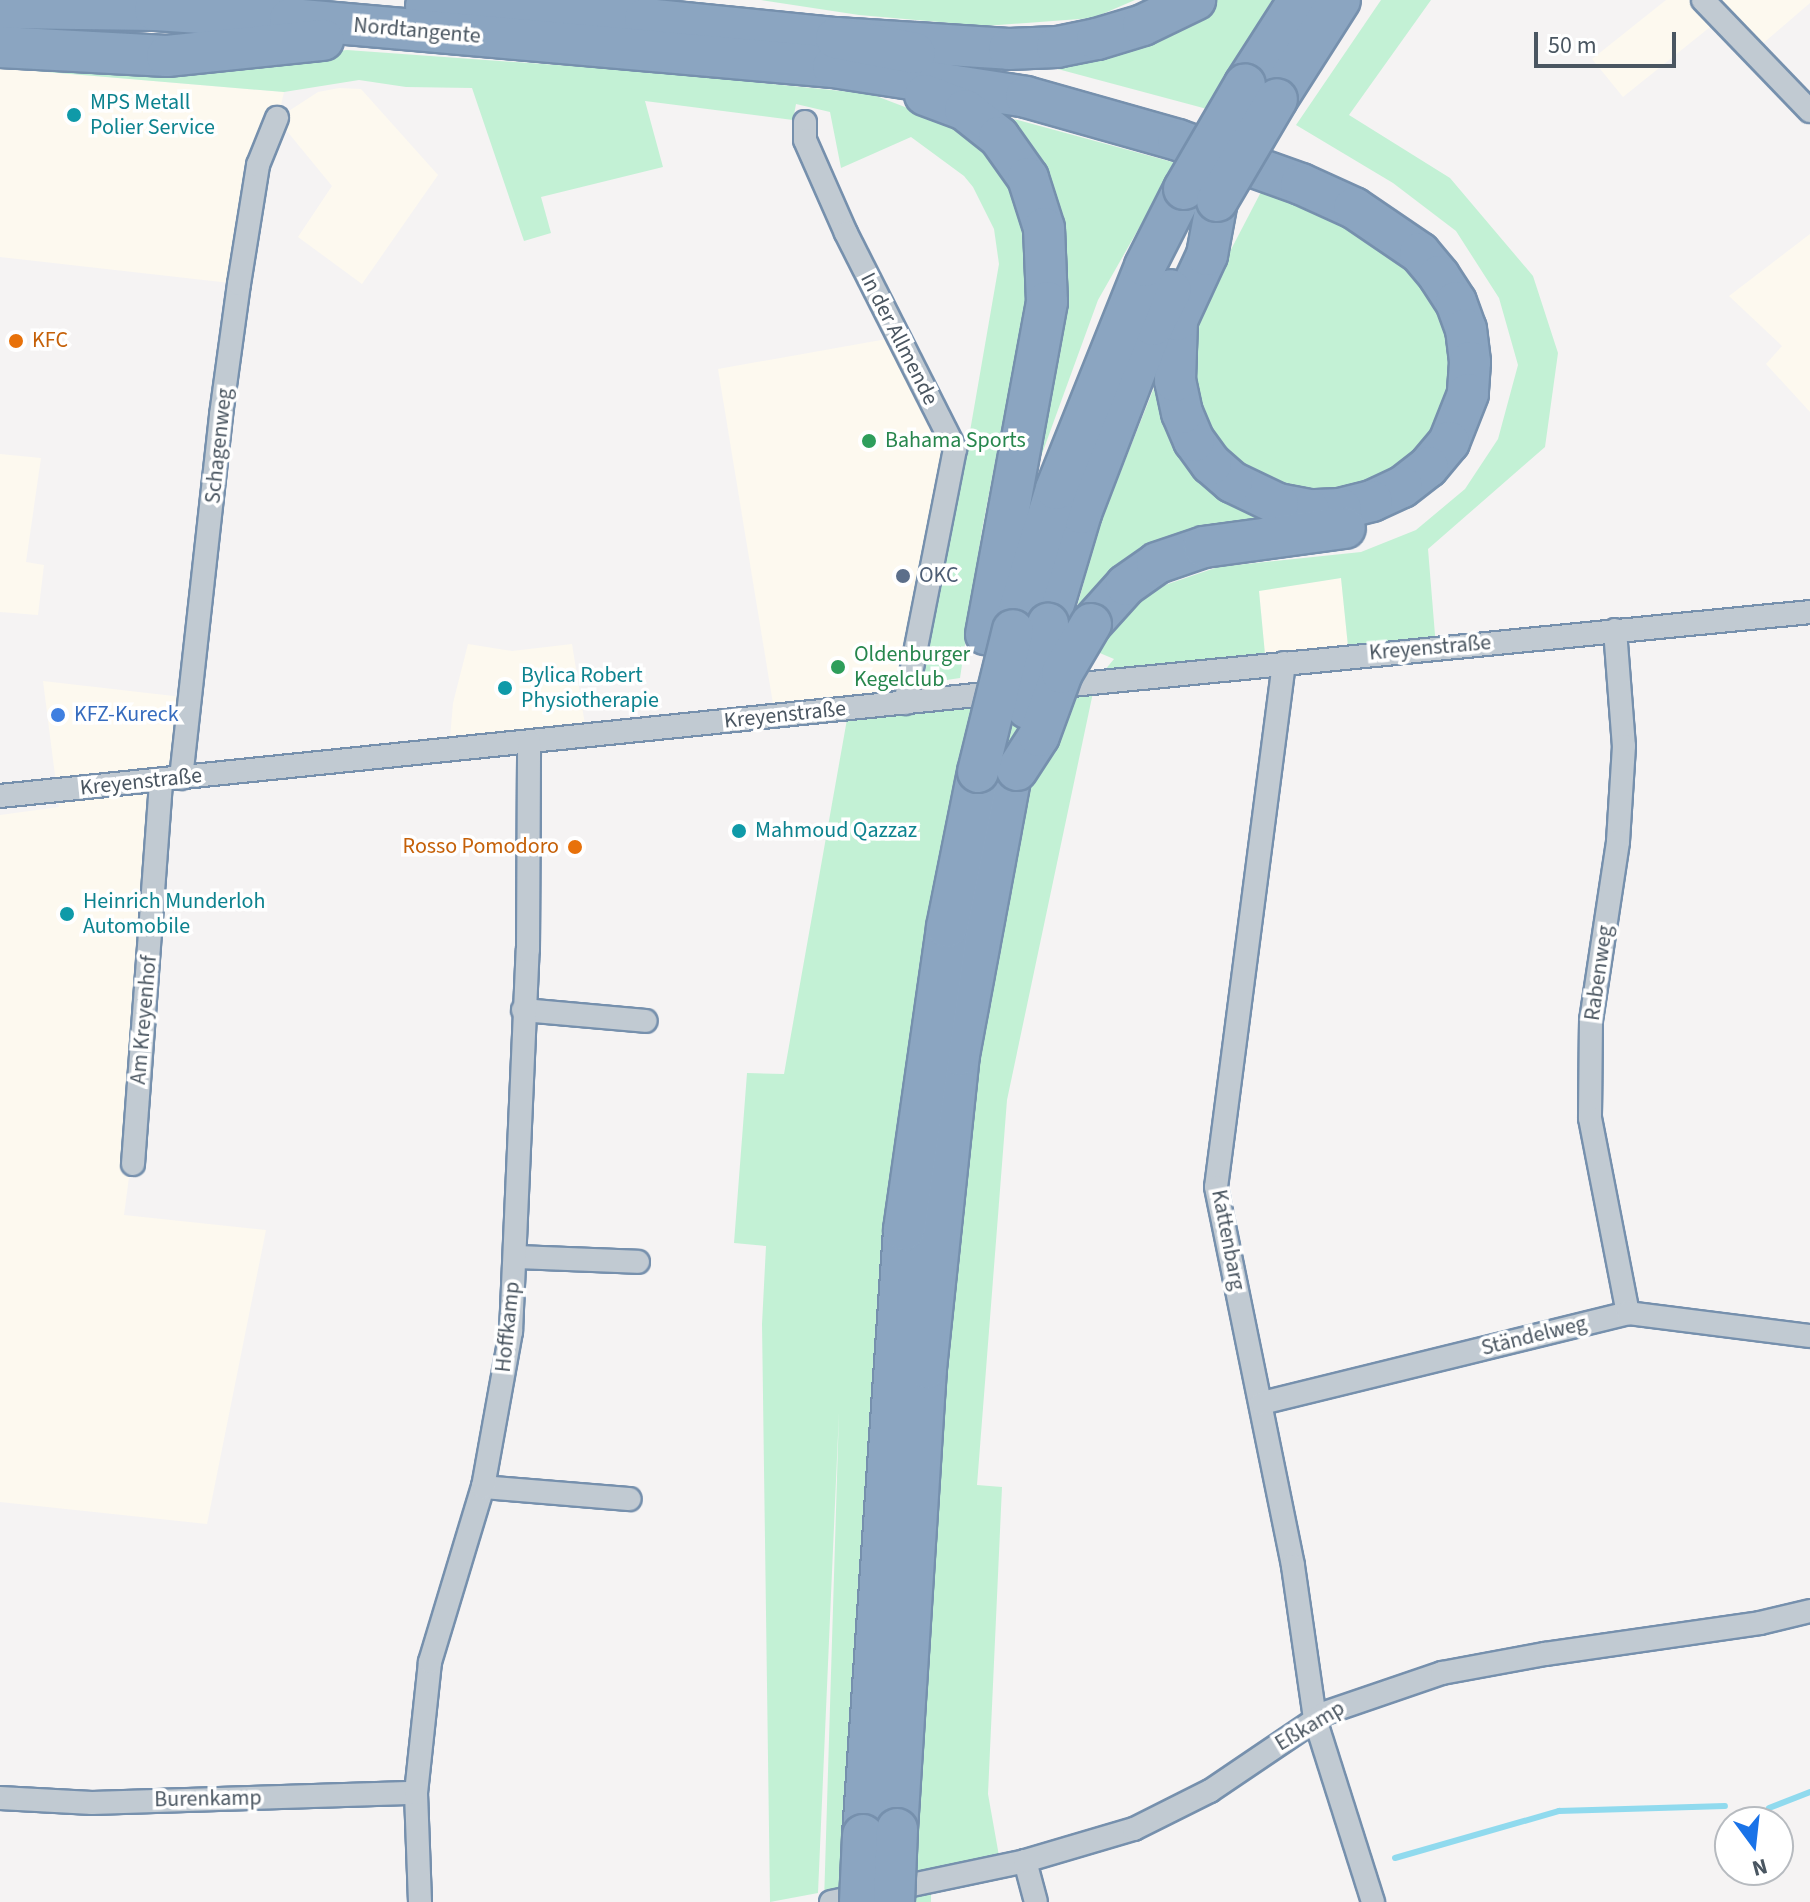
<!DOCTYPE html>
<meta charset="utf-8">
<style>
body{margin:0}
#map{position:relative;width:1810px;height:1902px;overflow:hidden;background:#f5f3f3;font-family:"Source Sans 3",sans-serif}
div>[style]{position:absolute}
.commercial>*{inset:0;background:#fdf9ef}
.green>*{inset:0;background:#c3f1d5}
.stream>*{height:6px;margin:-3px;padding:0 3px;transform-origin:3px;border-radius:3px;background:#90daee}
.roads{filter:drop-shadow(2px 0 #7690ad) drop-shadow(-2px 0 #7690ad) drop-shadow(0 2px #7690ad) drop-shadow(0 -2px #7690ad)}
.street>*{height:22px;margin:-11px;padding:0 11px;transform-origin:11px;border-radius:11px;background:#c1cad2}
.highway>*{height:40px;margin:-20px;padding:0 20px;transform-origin:20px;border-radius:20px;background:#8ba5c1}
.bridges{filter:drop-shadow(2px 0 #7690ad) drop-shadow(-2px 0 #7690ad) drop-shadow(0 2px #7690ad) drop-shadow(0 -2px #7690ad)}
.highway-bridge>*{height:40px;margin:-20px;padding:0 20px;transform-origin:20px;border-radius:20px;background:#8ba5c1}
.dots>*{width:22px;height:22px;translate:-50% -50%;box-sizing:border-box;border:4px solid #fff;border-radius:50%}
span{translate:-50% -50%;white-space:nowrap;text-align:center;line-height:1.15;-webkit-text-stroke:7px #fff;paint-order:stroke}
.street-label{font-size:22px;color:#4a5661}
.culture-label{font-size:22px;color:#0d838f}
.left{translate:0 -50%;text-align:left}
.food-label{font-size:22px;color:#c56008}
.right{translate:-100% -50%;text-align:right}
.leisure-label{font-size:22px;color:#27864d}
.service-label{font-size:22px;color:#4e5e75}
.shop-label{font-size:22px;color:#366cbe}
.north{position:absolute;left:1714px;top:1806px;width:80px;height:80px;box-sizing:border-box;background:#fff;border:2px solid #b7bbc0;border-radius:50%;rotate:165deg;font-size:22px;font-weight:700;line-height:32px;text-align:center;color:#4a5661}
.north::after{content:'';display:block;margin:auto;width:28px;height:36px;background:#1a73e8;clip-path:polygon(50% 0,100% 100%,50% 72%,0 100%)}
.scale{position:absolute;left:1534px;top:32px;width:142px;height:36px;box-sizing:border-box;border:4px solid #4a5661;border-top:0;padding-left:10px;font-size:24px;line-height:28px;white-space:nowrap;color:#4a5661;-webkit-text-stroke:6px #fff;paint-order:stroke}
</style>
<div id="map">
<div class="commercial">
<i style="clip-path:polygon(1666px 0,1810px 0,1810px 3px,1753px 52px,1720px 19px,1623px 97px,1592px 59px)"></i>
<i style="clip-path:polygon(0 68px,284px 92px,278px 118px,318px 92px,339px 88px,361px 89px,438px 175px,362px 284px,298px 237px,332px 186px,277px 119px,239px 284px,0 257px)"></i>
<i style="clip-path:polygon(1810px 234px,1810px 412px,1766px 364px,1782px 346px,1729px 296px)"></i>
<i style="clip-path:polygon(898px 337px,955px 449px,905px 703px,775px 716px,718px 369px)"></i>
<i style="clip-path:polygon(0 454px,41px 458px,26px 562px,44px 565px,38px 615px,0 612px)"></i>
<i style="clip-path:polygon(1341px 578px,1349px 656px,1266px 665px,1259px 590px)"></i>
<i style="clip-path:polygon(468px 644px,512px 651px,572px 644px,587px 737px,449px 750px,453px 703px)"></i>
<i style="clip-path:polygon(43px 681px,191px 698px,181px 778px,162px 780px,137px 1117px,124px 1215px,266px 1230px,207px 1524px,0 1502px,0 815px,59px 807px)"></i>
</div>
<div class="green">
<i style="clip-path:polygon(761px 0,1135px 0,1093px 18px,985px 26px,859px 15px)"></i>
<i style="clip-path:polygon(1212px 0,1272px 0,1207px 109px,1024px 60px)"></i>
<i style="clip-path:polygon(1381px 0,1431px 0,1349px 115px,1450px 178px,1533px 276px,1558px 353px,1545px 447px,1428px 549px,1436px 647px,1349px 656px,1341px 578px,1259px 591px,1266px 665px,1095px 683px,1007px 1100px,977px 1485px,1002px 1487px,988px 1794px,999px 1856px,931px 1891px,931px 1902px,824px 1902px,839px 1412px,818px 1893px,770px 1902px,762px 1324px,766px 1246px,734px 1243px,747px 1073px,784px 1074px,849px 708px,1095px 682px,1114px 659px,1095px 651px,1124px 611px,1162px 586px,1218px 567px,1361px 552px,1416px 530px,1465px 489px,1498px 439px,1518px 365px,1499px 298px,1456px 231px,1393px 183px,1296px 125px)"></i>
<i style="clip-path:polygon(347px 50px,655px 72px,871px 94px,944px 122px,1008px 172px,1027px 234px,1025px 306px,982px 530px,960px 678px,920px 684px,969px 437px,999px 264px,994px 229px,973px 187px,964px 176px,911px 137px,841px 168px,830px 112px,796px 104px,793px 120px,645px 101px,663px 167px,541px 197px,551px 233px,524px 241px,472px 88px,406px 87px,359px 80px,284px 92px,0 68px,0 59px,273px 58px)"></i>
<i style="clip-path:polygon(977px 109px,1176px 163px,1098px 300px,1011px 539px,1056px 250px)"></i>
<i style="clip-path:polygon(1262px 190px,1353px 227px,1415px 276px,1454px 339px,1460px 395px,1433px 449px,1383px 487px,1317px 498px,1262px 480px,1212px 437px,1191px 378px,1198px 313px)"></i>
<i style="clip-path:polygon(1163px 365px,1175px 429px,1294px 526px,1080px 615px,1076px 611px,1099px 526px)"></i>
</div>
<div class="stream">
<i style="left:1769px;top:1808px;width:44px;rotate:-21.3deg"></i>
<i style="left:1395px;top:1858px;width:171px;rotate:-16deg"></i>
<i style="left:1559px;top:1811px;width:166px;rotate:-1.7deg"></i>
</div>
<div class="roads">
<div class="street">
<i style="left:1703px;top:0;width:154px;rotate:46.1deg"></i>
<i style="left:805px;top:122px;width:18px;rotate:90deg"></i>
<i style="left:805px;top:140px;width:102px;rotate:66.2deg"></i>
<i style="left:846px;top:233px;width:242px;rotate:63.2deg"></i>
<i style="left:955px;top:449px;width:259px;rotate:101.1deg"></i>
<i style="left:1615px;top:630px;width:116px;rotate:85.6deg"></i>
<i style="left:1624px;top:746px;width:96px;rotate:93.6deg"></i>
<i style="left:1618px;top:842px;width:180px;rotate:98.6deg"></i>
<i style="left:1591px;top:1020px;width:98px;rotate:90.6deg"></i>
<i style="left:1590px;top:1118px;width:199px;rotate:79deg"></i>
<i style="left:1284px;top:663px;width:528px;rotate:97.39deg"></i>
<i style="left:1216px;top:1187px;width:387px;rotate:78.5deg"></i>
<i style="left:1293px;top:1566px;width:155px;rotate:81.8deg"></i>
<i style="left:1315px;top:1719px;width:192px;rotate:72.4deg"></i>
<i style="left:1051px;top:687px;width:763px;rotate:-5.64deg"></i>
<i style="left:181px;top:778px;width:365px;rotate:-83.7deg"></i>
<i style="left:221px;top:415px;width:132px;rotate:-82.2deg"></i>
<i style="left:239px;top:284px;width:121px;rotate:-80.9deg"></i>
<i style="left:258px;top:165px;width:51px;rotate:-68deg"></i>
<i style="left:0;top:796px;width:1010px;rotate:-5.91deg"></i>
<i style="left:523px;top:1010px;width:123px;rotate:5.1deg"></i>
<i style="left:133px;top:1164px;width:385px;rotate:-85.8deg"></i>
<i style="left:516px;top:1257px;width:122px;rotate:2.3deg"></i>
<i style="left:1262px;top:1403px;width:377px;rotate:-13.8deg"></i>
<i style="left:1628px;top:1313px;width:183px;rotate:7.2deg"></i>
<i style="left:483px;top:1487px;width:147px;rotate:4.7deg"></i>
<i style="left:0;top:1798px;width:92px;rotate:3.1deg"></i>
<i style="left:92px;top:1803px;width:324px;rotate:-1.8deg"></i>
<i style="left:1025px;top:1861px;width:42px;rotate:75deg"></i>
<i style="left:420px;top:1902px;width:109px;rotate:-92.1deg"></i>
<i style="left:416px;top:1793px;width:132px;rotate:-83.9deg"></i>
<i style="left:430px;top:1662px;width:183px;rotate:-73.2deg"></i>
<i style="left:483px;top:1487px;width:158px;rotate:-79.8deg"></i>
<i style="left:511px;top:1332px;width:382px;rotate:-87.5deg"></i>
<i style="left:528px;top:950px;width:208px;rotate:-89.7deg"></i>
<i style="left:831px;top:1902px;width:198px;rotate:-11.9deg"></i>
<i style="left:1025px;top:1861px;width:114px;rotate:-16.4deg"></i>
<i style="left:1134px;top:1829px;width:85px;rotate:-26.6deg"></i>
<i style="left:1210px;top:1791px;width:139px;rotate:-34.1deg"></i>
<i style="left:1325px;top:1713px;width:124px;rotate:-18.9deg"></i>
<i style="left:1442px;top:1673px;width:105px;rotate:-10.5deg"></i>
<i style="left:1545px;top:1654px;width:217px;rotate:-8.2deg"></i>
<i style="left:1760px;top:1623px;width:51px;rotate:-13.5deg"></i>
</div>
<div class="highway">
<i style="left:426px;top:6px;width:219px;rotate:3.4deg"></i>
<i style="left:645px;top:19px;width:192px;rotate:5.7deg"></i>
<i style="left:836px;top:38px;width:173px;rotate:3.6deg"></i>
<i style="left:1009px;top:49px;width:48px;rotate:-2.4deg"></i>
<i style="left:1057px;top:47px;width:41px;rotate:-11.3deg"></i>
<i style="left:1097px;top:39px;width:48px;rotate:-16.9deg"></i>
<i style="left:1143px;top:25px;width:58px;rotate:-25.7deg"></i>
<i style="left:0;top:8px;width:155px;rotate:0.7deg"></i>
<i style="left:155px;top:10px;width:135px;rotate:3.8deg"></i>
<i style="left:290px;top:19px;width:545px;rotate:5.05deg"></i>
<i style="left:833px;top:67px;width:195px;rotate:8.8deg"></i>
<i style="left:1026px;top:97px;width:158px;rotate:15.8deg"></i>
<i style="left:1178px;top:140px;width:131px;rotate:19.7deg"></i>
<i style="left:1301px;top:184px;width:58px;rotate:24.4deg"></i>
<i style="left:1354px;top:208px;width:80px;rotate:34.3deg"></i>
<i style="left:1420px;top:253px;width:30px;rotate:50deg"></i>
<i style="left:1439px;top:276px;width:31px;rotate:57deg"></i>
<i style="left:1456px;top:302px;width:29px;rotate:70deg"></i>
<i style="left:1466px;top:329px;width:33px;rotate:83deg"></i>
<i style="left:1470px;top:362px;width:32px;rotate:94deg"></i>
<i style="left:1468px;top:394px;width:52px;rotate:111.6deg"></i>
<i style="left:1449px;top:442px;width:33px;rotate:130deg"></i>
<i style="left:1428px;top:467px;width:33px;rotate:142deg"></i>
<i style="left:1402px;top:487px;width:33px;rotate:155deg"></i>
<i style="left:1372px;top:501px;width:32px;rotate:166deg"></i>
<i style="left:1341px;top:509px;width:32px;rotate:178deg"></i>
<i style="left:1309px;top:510px;width:32px;rotate:-169deg"></i>
<i style="left:1278px;top:504px;width:51px;rotate:-154.4deg"></i>
<i style="left:1232px;top:482px;width:28px;rotate:-139deg"></i>
<i style="left:1211px;top:464px;width:29px;rotate:-126deg"></i>
<i style="left:1194px;top:441px;width:30px;rotate:-113deg"></i>
<i style="left:1182px;top:413px;width:33px;rotate:-102deg"></i>
<i style="left:1175px;top:381px;width:61px;rotate:-88.1deg"></i>
<i style="left:1177px;top:320px;width:72px;rotate:-65.2deg"></i>
<i style="left:1207px;top:255px;width:55px;rotate:-79.5deg"></i>
<i style="left:836px;top:38px;width:80px;rotate:10.8deg"></i>
<i style="left:0;top:47px;width:167px;rotate:3.1deg"></i>
<i style="left:167px;top:56px;width:157px;rotate:-5.9deg"></i>
<i style="left:1245px;top:84px;width:100px;rotate:-57.3deg"></i>
<i style="left:925px;top:95px;width:43px;rotate:20.6deg"></i>
<i style="left:965px;top:110px;width:43px;rotate:38.5deg"></i>
<i style="left:999px;top:137px;width:50px;rotate:54.7deg"></i>
<i style="left:1028px;top:178px;width:52px;rotate:72.3deg"></i>
<i style="left:1044px;top:228px;width:74px;rotate:87.7deg"></i>
<i style="left:1047px;top:302px;width:338px;rotate:100.4deg"></i>
<i style="left:1277px;top:99px;width:117px;rotate:-57.5deg"></i>
<i style="left:1048px;top:624px;width:116px;rotate:-73.4deg"></i>
<i style="left:1081px;top:513px;width:201px;rotate:-69deg"></i>
<i style="left:1153px;top:325px;width:39px;rotate:-63deg"></i>
<i style="left:1091px;top:624px;width:52px;rotate:-48.1deg"></i>
<i style="left:1126px;top:585px;width:38px;rotate:-35deg"></i>
<i style="left:1157px;top:563px;width:50px;rotate:-18.8deg"></i>
<i style="left:1204px;top:547px;width:142px;rotate:-7.7deg"></i>
<i style="left:1013px;top:630px;width:147px;rotate:-73deg"></i>
<i style="left:1056px;top:489px;width:240px;rotate:-68.2deg"></i>
<i style="left:1145px;top:266px;width:86px;rotate:-63.1deg"></i>
<i style="left:897px;top:1829px;width:462px;rotate:-86.4deg"></i>
<i style="left:926px;top:1368px;width:315px;rotate:-84deg"></i>
<i style="left:959px;top:1055px;width:290px;rotate:-79.5deg"></i>
<i style="left:863px;top:1835px;width:606px;rotate:-86.12deg"></i>
<i style="left:904px;top:1230px;width:306px;rotate:-81.9deg"></i>
<i style="left:947px;top:927px;width:158px;rotate:-78.7deg"></i>
</div>
</div>
<div class="bridges">
<div class="highway-bridge">
<i style="left:1184px;top:189px;width:121px;rotate:-59.8deg"></i>
<i style="left:1217px;top:201px;width:118px;rotate:-59.5deg"></i>
<i style="left:1027px;top:708px;width:87px;rotate:-76deg"></i>
<i style="left:1017px;top:770px;width:40px;rotate:-57.1deg"></i>
<i style="left:1039px;top:736px;width:67px;rotate:-69.9deg"></i>
<i style="left:1062px;top:673px;width:57px;rotate:-59.4deg"></i>
<i style="left:978px;top:772px;width:146px;rotate:-76.2deg"></i>
<i style="left:860px;top:1902px;width:67px;rotate:-87.4deg"></i>
<i style="left:894px;top:1902px;width:73px;rotate:-87.6deg"></i>
</div>
</div>
<div class="dots">
<i style="left:74px;top:115px;background:#0f9aa8"></i>
<i style="left:16px;top:341px;background:#e8710a"></i>
<i style="left:869px;top:441px;background:#2e9e5b"></i>
<i style="left:903px;top:576px;background:#5c6f8a"></i>
<i style="left:838px;top:667px;background:#2e9e5b"></i>
<i style="left:505px;top:688px;background:#0f9aa8"></i>
<i style="left:58px;top:715px;background:#3f7fe0"></i>
<i style="left:739px;top:831px;background:#0f9aa8"></i>
<i style="left:575px;top:847px;background:#e8710a"></i>
<i style="left:67px;top:914px;background:#0f9aa8"></i>
</div>
<div class="street-label">
<span style="left:417px;top:31px;rotate:5deg">Nordtangente</span>
<span style="left:899px;top:339px;rotate:63deg">In der Allmende</span>
<span style="left:219px;top:446px;rotate:-84deg">Schagenweg</span>
<span style="left:1430px;top:648px;rotate:-5deg">Kreyenstraße</span>
<span style="left:785px;top:715px;rotate:-6deg">Kreyenstraße</span>
<span style="left:141px;top:782px;rotate:-6deg">Kreyenstraße</span>
<span style="left:1599px;top:973px;rotate:-82deg">Rabenweg</span>
<span style="left:144px;top:1020px;rotate:-85deg">Am Kreyenhof</span>
<span style="left:1228px;top:1240px;rotate:79deg">Kattenbarg</span>
<span style="left:508px;top:1327px;rotate:-84deg">Hoffkamp</span>
<span style="left:1534px;top:1336px;rotate:-14deg">Ständelweg</span>
<span style="left:1310px;top:1726px;rotate:-31deg">Eßkamp</span>
<span style="left:208px;top:1799px;rotate:-1deg">Burenkamp</span>
</div>
<div class="culture-label">
<span class="left" style="left:90px;top:115px">MPS Metall<br>Polier Service</span>
<span class="left" style="left:521px;top:688px">Bylica Robert<br>Physiotherapie</span>
<span class="left" style="left:755px;top:831px">Mahmoud Qazzaz</span>
<span class="left" style="left:83px;top:914px">Heinrich Munderloh<br>Automobile</span>
</div>
<div class="food-label">
<span class="left" style="left:32px;top:341px">KFC</span>
<span class="right" style="left:559px;top:847px">Rosso Pomodoro</span>
</div>
<div class="leisure-label">
<span class="left" style="left:885px;top:441px">Bahama Sports</span>
<span class="left" style="left:854px;top:667px">Oldenburger<br>Kegelclub</span>
</div>
<div class="service-label">
<span class="left" style="left:919px;top:576px">OKC</span>
</div>
<div class="shop-label">
<span class="left" style="left:74px;top:715px">KFZ-Kureck</span>
</div>
<div class="north">N</div>
<div class="scale">50 m</div>
</div>
